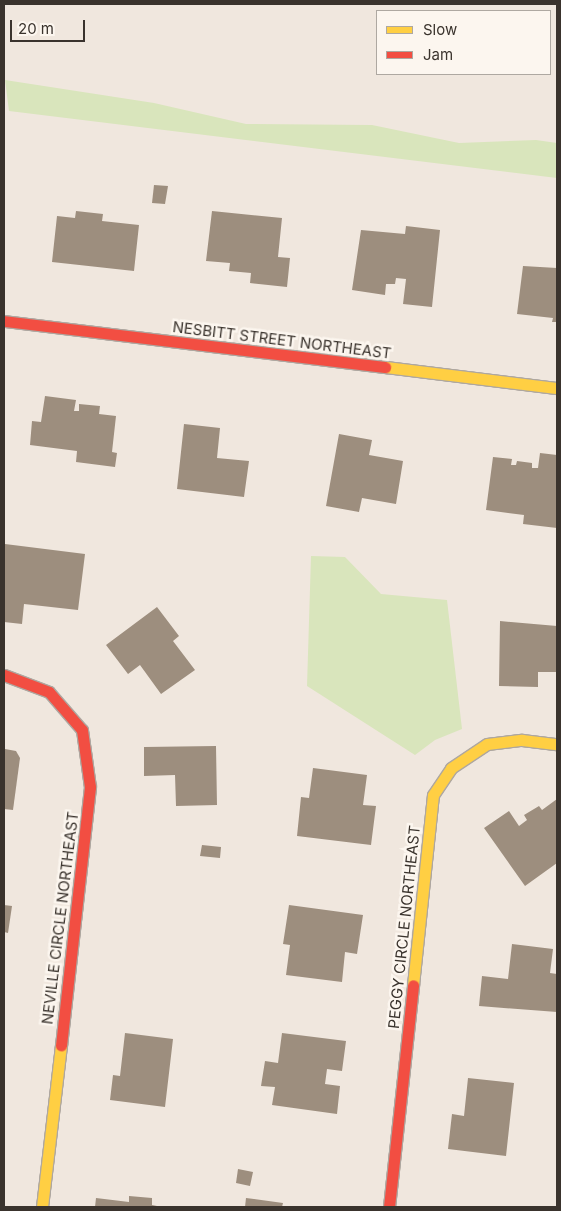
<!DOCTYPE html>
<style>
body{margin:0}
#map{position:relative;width:561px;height:1211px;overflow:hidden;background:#f0e7de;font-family:Inter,sans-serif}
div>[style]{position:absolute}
.green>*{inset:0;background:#d9e5bc}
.building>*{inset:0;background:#9d8e7e}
.roads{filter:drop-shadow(1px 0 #aea7a0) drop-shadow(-1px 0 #aea7a0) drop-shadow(0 1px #aea7a0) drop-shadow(0 -1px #aea7a0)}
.slow>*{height:11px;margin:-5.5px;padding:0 5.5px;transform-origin:5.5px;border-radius:5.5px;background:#ffcf43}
.jam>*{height:11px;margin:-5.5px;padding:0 5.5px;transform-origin:5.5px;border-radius:5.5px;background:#f24e42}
span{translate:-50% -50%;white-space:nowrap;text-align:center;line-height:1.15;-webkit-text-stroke:5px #fcf6ef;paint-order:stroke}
.street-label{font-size:15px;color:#3a332d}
.frame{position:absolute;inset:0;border:5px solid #3a332d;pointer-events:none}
.legend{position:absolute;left:376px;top:10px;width:175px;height:65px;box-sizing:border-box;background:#fcf6ef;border:1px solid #aea8a1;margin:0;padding:6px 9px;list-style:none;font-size:15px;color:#3a332d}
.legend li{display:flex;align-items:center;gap:10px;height:25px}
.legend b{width:25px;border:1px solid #aea8a1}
.scale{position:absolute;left:10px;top:20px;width:75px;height:22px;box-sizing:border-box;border:2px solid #3a332d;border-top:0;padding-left:6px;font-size:15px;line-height:18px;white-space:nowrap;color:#3a332d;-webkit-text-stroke:4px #fcf6ef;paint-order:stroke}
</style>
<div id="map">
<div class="green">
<i style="clip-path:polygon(5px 80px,154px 103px,246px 124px,372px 125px,459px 143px,536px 140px,557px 143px,557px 178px,9px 111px)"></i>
<i style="clip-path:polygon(311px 556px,345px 557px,381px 594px,447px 600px,462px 729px,435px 740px,415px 755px,307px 686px)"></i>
</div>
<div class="building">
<i style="clip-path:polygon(154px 185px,168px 186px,165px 204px,152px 203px)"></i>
<i style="clip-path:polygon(76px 211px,103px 214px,102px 221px,139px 225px,134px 271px,52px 262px,57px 216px,75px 218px)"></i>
<i style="clip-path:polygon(212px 211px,282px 218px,278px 257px,290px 258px,287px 287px,250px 283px,251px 273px,229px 271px,230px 263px,206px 261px)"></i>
<i style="clip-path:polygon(406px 226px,440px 230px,432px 307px,403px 304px,406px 279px,396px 278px,395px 284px,386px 284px,385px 295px,352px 290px,361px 230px,405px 234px)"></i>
<i style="clip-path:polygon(523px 266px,557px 268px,557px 322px,552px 322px,553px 318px,517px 314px)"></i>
<i style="clip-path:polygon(45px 396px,76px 400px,74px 411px,79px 411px,79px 404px,100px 406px,99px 414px,116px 416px,112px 452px,117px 453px,115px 467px,76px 462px,77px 451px,30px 445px,32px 421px,41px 422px)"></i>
<i style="clip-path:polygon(184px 424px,220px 428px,217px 458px,249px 461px,244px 497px,177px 489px)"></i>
<i style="clip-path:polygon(339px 434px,372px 440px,369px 455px,403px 461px,396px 504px,362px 498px,359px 512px,326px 506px)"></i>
<i style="clip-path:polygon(540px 453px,557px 455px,557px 528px,523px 524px,524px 515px,486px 510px,493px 457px,512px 459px,511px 465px,516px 465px,517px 461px,532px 463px,532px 468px,538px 468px)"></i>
<i style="clip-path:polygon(5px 544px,85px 554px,78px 610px,24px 604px,22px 624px,4px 622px)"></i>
<i style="clip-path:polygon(157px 607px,179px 636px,173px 641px,195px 670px,161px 694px,140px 665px,128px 674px,106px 645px)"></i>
<i style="clip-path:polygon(500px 621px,557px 626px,557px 672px,538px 672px,538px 687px,499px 686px)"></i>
<i style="clip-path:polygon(216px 746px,217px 805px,176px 806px,175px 775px,144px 776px,144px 747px)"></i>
<i style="clip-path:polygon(5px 749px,16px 751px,20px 758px,13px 810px,4px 809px)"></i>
<i style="clip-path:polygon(313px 768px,367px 775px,363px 805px,376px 806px,371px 845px,297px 836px,301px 797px,309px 798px)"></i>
<i style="clip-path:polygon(557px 799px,557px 863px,525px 886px,484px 828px,509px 811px,519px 826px,527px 820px,524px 815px,539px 806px,542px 810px)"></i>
<i style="clip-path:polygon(202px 845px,221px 847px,220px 858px,200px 856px)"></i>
<i style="clip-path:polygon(4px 905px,12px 906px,8px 933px,4px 932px)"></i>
<i style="clip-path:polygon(289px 905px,363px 915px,357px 954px,345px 952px,342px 982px,286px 975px,290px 945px,283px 944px)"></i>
<i style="clip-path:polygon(512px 944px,553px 949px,550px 973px,557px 974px,557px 1012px,479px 1006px,482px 976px,508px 979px)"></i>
<i style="clip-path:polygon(125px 1033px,173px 1039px,165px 1107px,110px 1100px,113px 1075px,120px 1076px)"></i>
<i style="clip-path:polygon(282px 1033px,346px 1041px,342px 1071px,327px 1069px,325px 1084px,340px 1086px,337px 1114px,272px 1105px,275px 1087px,261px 1086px,265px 1061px,278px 1063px)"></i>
<i style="clip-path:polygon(468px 1078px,514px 1083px,506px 1156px,448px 1149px,452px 1114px,464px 1116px)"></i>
<i style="clip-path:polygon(238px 1169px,253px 1172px,250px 1186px,236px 1183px)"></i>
<i style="clip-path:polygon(129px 1196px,152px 1198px,152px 1205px,162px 1207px,95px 1207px,96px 1198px,129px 1202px)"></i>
<i style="clip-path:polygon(246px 1198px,283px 1203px,282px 1207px,245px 1207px)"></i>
</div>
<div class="roads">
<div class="slow">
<i style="left:385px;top:367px;width:173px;rotate:7deg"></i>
<i style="left:413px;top:985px;width:191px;rotate:-84deg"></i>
<i style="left:433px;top:795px;width:32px;rotate:-56deg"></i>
<i style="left:451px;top:768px;width:43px;rotate:-33.7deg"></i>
<i style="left:487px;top:744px;width:35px;rotate:-7deg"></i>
<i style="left:522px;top:740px;width:35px;rotate:7deg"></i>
<i style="left:42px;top:1207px;width:163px;rotate:-83.3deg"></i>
</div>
<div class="jam">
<i style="left:4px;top:321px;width:384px;rotate:6.9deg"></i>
<i style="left:4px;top:675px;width:48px;rotate:20.7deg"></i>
<i style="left:49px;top:692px;width:50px;rotate:49deg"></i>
<i style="left:82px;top:730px;width:58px;rotate:82deg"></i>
<i style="left:90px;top:787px;width:260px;rotate:96.4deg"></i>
<i style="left:389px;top:1207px;width:223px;rotate:-83.8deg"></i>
</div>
</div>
<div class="street-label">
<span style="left:282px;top:340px;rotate:7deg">NESBITT STREET NORTHEAST</span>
<span style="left:60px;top:918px;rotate:-83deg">NEVILLE CIRCLE NORTHEAST</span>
<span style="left:404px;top:927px;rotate:-84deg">PEGGY CIRCLE NORTHEAST</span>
</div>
<div class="frame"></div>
<ul class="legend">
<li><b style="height:6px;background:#ffcf43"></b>Slow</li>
<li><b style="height:6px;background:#f24e42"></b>Jam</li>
</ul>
<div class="scale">20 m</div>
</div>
